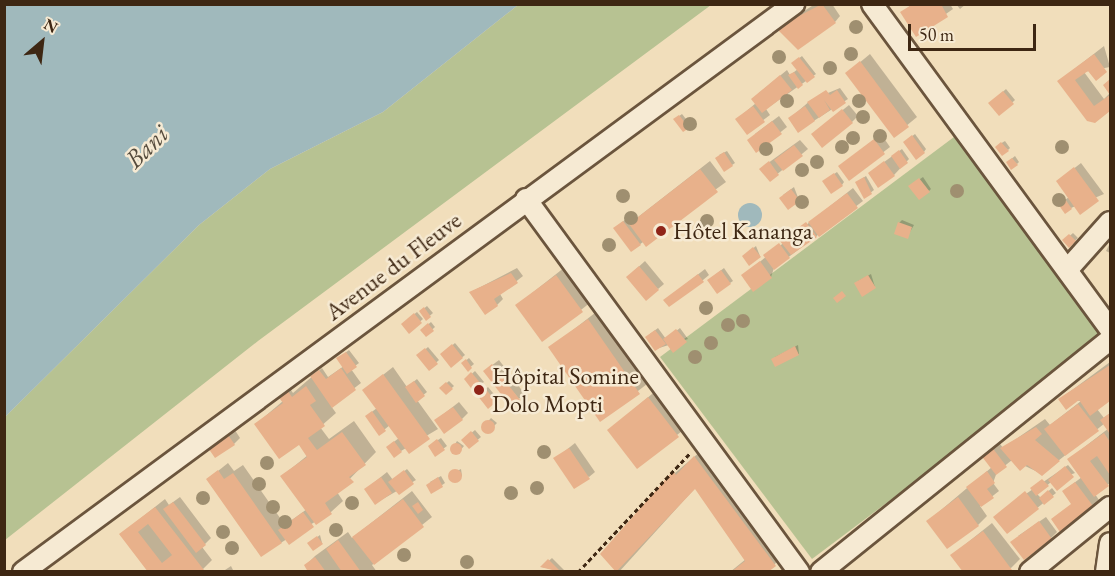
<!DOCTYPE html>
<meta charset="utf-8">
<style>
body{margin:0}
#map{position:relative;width:1115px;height:576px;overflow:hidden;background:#f1debb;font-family:"EB Garamond",serif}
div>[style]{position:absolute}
.green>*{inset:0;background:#b7c292}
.water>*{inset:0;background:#a0b9bc}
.round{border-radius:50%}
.shadow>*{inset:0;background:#0003}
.building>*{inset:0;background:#e8b18b}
.path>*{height:3px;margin-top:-1.5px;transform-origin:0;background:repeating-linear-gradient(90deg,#3e2713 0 4.5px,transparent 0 7.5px)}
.roads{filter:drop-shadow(2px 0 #6b553d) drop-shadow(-2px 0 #6b553d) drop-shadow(0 2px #6b553d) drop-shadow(0 -2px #6b553d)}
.minor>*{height:20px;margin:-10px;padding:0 10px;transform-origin:10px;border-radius:10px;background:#f6ead3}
.trees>*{width:14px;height:14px;margin:-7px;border-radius:50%;background:#9f8f70}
.dots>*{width:16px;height:16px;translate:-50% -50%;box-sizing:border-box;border:3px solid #f6ead3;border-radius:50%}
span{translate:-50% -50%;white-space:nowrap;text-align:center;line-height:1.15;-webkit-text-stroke:5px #f6ead3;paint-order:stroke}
.poi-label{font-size:24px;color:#3e2713}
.left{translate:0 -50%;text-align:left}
.street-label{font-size:24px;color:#3e2713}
.water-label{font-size:26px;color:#564c3d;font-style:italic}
.frame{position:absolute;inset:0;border:6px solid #3e2713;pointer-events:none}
.north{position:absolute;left:12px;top:12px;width:60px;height:60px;-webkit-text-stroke:4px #f6ead3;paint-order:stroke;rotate:28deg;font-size:16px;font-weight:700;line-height:24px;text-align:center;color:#3e2713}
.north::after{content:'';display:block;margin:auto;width:21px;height:27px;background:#3e2713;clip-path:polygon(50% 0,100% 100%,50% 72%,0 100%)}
.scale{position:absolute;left:908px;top:24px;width:128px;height:27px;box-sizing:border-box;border:3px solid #3e2713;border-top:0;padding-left:8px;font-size:18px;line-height:21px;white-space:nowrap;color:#3e2713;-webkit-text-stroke:4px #f6ead3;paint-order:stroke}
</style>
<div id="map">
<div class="green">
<i style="clip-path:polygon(518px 5px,711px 5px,258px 341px,5px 540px,5px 417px,199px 225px,270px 169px,383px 112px)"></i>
<i style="clip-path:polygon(954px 137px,1106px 338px,812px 559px,660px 357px)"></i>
</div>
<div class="water">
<i style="clip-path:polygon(5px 4px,518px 4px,518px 5px,383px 112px,270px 169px,199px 225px,5px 417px)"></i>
<i class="round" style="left:738px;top:203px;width:24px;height:24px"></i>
</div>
<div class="shadow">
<i style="clip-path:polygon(815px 4px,832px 4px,840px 16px,835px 22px,778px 28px)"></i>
<i style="clip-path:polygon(912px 4px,950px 4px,953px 9px,916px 35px,902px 13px)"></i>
<i style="clip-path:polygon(956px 4px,966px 4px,960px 9px)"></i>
<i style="clip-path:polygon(1104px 46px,1110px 67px,1084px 72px,1104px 99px,1110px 93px,1110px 109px,1094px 121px,1059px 81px)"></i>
<i style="clip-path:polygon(870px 54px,917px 117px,894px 136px,847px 73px)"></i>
<i style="clip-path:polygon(802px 56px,816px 74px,766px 109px,770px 115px,747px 132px,737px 119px,756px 103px,759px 93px,787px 70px,790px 75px,798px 69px,793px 63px)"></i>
<i style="clip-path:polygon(840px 88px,848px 99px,798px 131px,790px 118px,811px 100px)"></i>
<i style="clip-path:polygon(1006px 89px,1015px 100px,999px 114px,990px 103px)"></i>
<i style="clip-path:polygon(849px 105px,858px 116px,852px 122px,819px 129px)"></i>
<i style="clip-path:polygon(682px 114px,690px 124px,684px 130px,675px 119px)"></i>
<i style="clip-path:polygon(779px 116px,787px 127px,757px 151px,755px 134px)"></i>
<i style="clip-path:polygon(881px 134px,890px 147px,850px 178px,840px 166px)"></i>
<i style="clip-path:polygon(915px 134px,926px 149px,924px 152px,907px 140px)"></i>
<i style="clip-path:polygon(800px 140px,808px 149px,770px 180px,764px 166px)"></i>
<i style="clip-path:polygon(1005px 141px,1010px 148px,1008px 150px,1000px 144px)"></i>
<i style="clip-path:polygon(902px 149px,909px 159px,894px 175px,869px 173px)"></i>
<i style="clip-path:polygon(727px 151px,735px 163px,732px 165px,719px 155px)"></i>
<i style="clip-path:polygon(1015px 156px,1019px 162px,1017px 164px,1010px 160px)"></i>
<i style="clip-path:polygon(710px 161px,726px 182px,632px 250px,621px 223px,630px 216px,633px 221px)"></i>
<i style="clip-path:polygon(1081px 163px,1104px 194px,1071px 208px,1062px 202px,1069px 197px,1058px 181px)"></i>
<i style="clip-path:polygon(837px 172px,844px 182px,842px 185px,827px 179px)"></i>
<i style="clip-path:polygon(866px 176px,874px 190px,865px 197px,857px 182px)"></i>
<i style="clip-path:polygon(923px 177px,931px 189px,929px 191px,913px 184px)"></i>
<i style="clip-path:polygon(794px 187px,799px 200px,783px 195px)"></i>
<i style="clip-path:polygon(853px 188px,863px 201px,774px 268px,771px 277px,743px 275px)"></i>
<i style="clip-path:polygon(902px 220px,914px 225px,907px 237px,899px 223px)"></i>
<i style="clip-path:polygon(1073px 233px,1078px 238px,1069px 246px,1065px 240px)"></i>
<i style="clip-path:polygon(1110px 243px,1110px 253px,1106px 251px)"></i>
<i style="clip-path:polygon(756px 246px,760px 256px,746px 254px)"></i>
<i style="clip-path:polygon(645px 261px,664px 284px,658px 289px,634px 271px)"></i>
<i style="clip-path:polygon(565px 267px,591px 302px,543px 340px,517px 305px)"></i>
<i style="clip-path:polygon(517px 268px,523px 276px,500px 294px,503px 299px,497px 305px,471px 292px)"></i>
<i style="clip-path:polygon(724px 268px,733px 281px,730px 283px,711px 278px)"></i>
<i style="clip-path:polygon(705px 269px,709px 275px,703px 280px,665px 300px)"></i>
<i style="clip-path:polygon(871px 274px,875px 287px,858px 281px)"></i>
<i style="clip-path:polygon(427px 306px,433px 313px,426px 319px,421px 311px)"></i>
<i style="clip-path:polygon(600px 309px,651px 381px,600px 420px,550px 348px)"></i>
<i style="clip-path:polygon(417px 312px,423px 319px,409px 331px,406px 321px)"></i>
<i style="clip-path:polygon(431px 322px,435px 327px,426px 335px,425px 327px)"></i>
<i style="clip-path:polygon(658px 328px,666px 339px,680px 328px,688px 339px,656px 349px,650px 334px)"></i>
<i style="clip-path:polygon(455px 343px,465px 355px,451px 366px,442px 354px)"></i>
<i style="clip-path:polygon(798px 345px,799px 354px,776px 365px,775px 357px)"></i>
<i style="clip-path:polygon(428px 347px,439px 360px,429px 369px,418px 356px)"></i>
<i style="clip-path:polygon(349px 350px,359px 363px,351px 369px,361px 383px,331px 406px,336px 413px,320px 427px,329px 439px,354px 421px,376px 452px,337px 492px,343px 501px,331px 512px,261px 555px,208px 479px,228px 463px,234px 471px,243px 465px,285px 525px,307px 509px,282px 476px,308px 455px,299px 443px,256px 424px,283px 401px,276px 391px,299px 373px,304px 379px,291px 390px,293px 393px,322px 368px,328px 377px,344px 366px,341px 356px)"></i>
<i style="clip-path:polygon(469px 358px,474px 364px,468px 369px,463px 363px)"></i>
<i style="clip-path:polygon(499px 360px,524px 393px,519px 399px,491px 366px)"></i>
<i style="clip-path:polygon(1110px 362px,1110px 399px,1097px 409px,1104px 418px,1110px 413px,1110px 483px,1095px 494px,1101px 503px,1095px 509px,1073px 503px,1070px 486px,1082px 477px,1069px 459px,1109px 428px,1105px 423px,1042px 474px,1012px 460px,997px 472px,993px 483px,999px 491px,980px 506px,987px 516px,978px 525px,928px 521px,992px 467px,982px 454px,998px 441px,1003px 448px,1045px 419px,1050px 425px,1081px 401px,1060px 399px)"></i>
<i style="clip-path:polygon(393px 367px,407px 387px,417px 379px,427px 392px,417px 400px,438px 429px,401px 451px,391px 444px,399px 438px,390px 425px,379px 434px,369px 414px,377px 408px,364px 390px)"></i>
<i style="clip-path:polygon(475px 371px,484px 382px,481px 384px,466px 379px)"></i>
<i style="clip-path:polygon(449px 381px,454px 386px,446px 393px,441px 388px)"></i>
<i style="clip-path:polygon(488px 387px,498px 399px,488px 407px,479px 395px)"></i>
<i style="clip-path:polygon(658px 389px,687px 427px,637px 467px,609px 430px)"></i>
<i style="clip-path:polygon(459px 402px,468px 413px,462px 419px,436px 420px)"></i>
<i style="clip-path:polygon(491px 418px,497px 423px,488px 432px,483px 427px)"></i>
<i style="clip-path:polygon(233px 427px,240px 438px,234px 444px,208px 445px)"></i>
<i style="clip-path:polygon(475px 430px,481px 437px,469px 447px,463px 440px)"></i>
<i style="clip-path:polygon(441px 438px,447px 446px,435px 455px,432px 444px)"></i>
<i style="clip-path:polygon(457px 441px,464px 446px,458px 453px,452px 449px)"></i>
<i style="clip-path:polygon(575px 443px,595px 472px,589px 477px,555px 459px)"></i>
<i style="clip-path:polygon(707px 446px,787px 553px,766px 572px,730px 572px,746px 559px,696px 487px,619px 572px,602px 554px,675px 473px)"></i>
<i style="clip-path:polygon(1068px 465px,1075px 473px,1051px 482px,1037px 494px,1041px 498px,1052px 488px,1056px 493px,1007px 532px,1001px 511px)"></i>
<i style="clip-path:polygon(407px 469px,416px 480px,376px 503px,366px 489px,387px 472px,393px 480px)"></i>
<i style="clip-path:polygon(461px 469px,462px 476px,452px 480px,451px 474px)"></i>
<i style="clip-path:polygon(441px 476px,445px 483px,432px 492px,430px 482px)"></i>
<i style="clip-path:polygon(412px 491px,432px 517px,372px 565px,377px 572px,310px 572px,306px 565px,315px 556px,348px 532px,352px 538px)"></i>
<i style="clip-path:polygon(180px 497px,211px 538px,202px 547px,212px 560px,203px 569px,150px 572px,121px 534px,165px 499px,169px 505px)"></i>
<i style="clip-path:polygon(1046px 517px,1057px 532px,1051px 538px,1018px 536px)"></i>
<i style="clip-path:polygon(992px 523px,1020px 559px,1011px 568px,952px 555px)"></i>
<i style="clip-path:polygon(320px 535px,322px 543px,312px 541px)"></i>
<i style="clip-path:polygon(552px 558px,564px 570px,563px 572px,542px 567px)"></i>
<i style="clip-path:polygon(231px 566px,234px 572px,222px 572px)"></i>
</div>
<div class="building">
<i style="clip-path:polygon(822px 4px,836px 23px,798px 50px,776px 28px)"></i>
<i style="clip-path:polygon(913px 4px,941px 4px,948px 17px,916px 37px,900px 12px)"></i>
<i style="clip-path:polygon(1094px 54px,1107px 72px,1096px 81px,1088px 71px,1075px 80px,1094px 106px,1110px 95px,1103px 85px,1110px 79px,1110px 111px,1095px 123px,1087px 121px,1057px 81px)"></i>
<i style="clip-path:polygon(799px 57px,815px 77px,807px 83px,791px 63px)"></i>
<i style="clip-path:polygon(860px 61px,909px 127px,894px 138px,845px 73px)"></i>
<i style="clip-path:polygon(794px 72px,803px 85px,798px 89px,788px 75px)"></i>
<i style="clip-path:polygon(780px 75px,792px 90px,762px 113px,751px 99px)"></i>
<i style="clip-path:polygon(826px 90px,830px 95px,837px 90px,846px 103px,833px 112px,824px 100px,830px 110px,819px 118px,807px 102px)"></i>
<i style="clip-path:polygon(1003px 91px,1014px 104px,999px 116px,988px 103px)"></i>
<i style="clip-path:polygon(753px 106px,765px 122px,747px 135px,735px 119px)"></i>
<i style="clip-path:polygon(805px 106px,815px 121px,798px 133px,788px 118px)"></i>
<i style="clip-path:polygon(842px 109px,853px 123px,822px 148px,811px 134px)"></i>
<i style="clip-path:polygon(679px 115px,689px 128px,683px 132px,673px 119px)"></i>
<i style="clip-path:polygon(772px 121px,782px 134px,756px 153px,747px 140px)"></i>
<i style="clip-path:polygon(912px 135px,925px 153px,916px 160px,903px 142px)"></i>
<i style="clip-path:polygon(874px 139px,885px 154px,849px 181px,838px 166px)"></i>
<i style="clip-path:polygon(1001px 142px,1009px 151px,1002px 156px,995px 147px)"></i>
<i style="clip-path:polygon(794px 145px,803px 156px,783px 171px,774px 160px)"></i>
<i style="clip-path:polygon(899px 150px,908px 163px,900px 169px,891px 156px)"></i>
<i style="clip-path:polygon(724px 152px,733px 166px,724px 172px,715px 158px)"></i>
<i style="clip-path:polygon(1012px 158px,1018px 165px,1011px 170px,1006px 162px)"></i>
<i style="clip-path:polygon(769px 161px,779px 175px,770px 182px,759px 169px)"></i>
<i style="clip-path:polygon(884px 161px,895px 176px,878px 188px,868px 173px)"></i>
<i style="clip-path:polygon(1074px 167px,1099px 201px,1080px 215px,1056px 181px)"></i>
<i style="clip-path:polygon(700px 169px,718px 192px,646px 247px,629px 224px)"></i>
<i style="clip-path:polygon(834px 173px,843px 186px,831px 194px,822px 181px)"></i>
<i style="clip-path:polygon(864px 177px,872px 194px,864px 199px,855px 182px)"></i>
<i style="clip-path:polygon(919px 178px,930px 192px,919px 200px,908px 186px)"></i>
<i style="clip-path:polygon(791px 189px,800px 201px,788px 210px,779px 198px)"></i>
<i style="clip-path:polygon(847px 193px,858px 208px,819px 237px,808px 222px)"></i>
<i style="clip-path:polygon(1065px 199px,1072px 209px,1065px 214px,1058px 204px)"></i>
<i style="clip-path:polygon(623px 221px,641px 245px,631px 252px,613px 228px)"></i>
<i style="clip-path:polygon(806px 222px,817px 237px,791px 255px,780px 241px)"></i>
<i style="clip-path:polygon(898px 222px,912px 227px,908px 239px,894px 234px)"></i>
<i style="clip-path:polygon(1069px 234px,1076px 241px,1069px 248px,1062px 240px)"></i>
<i style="clip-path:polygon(779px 243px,790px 258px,774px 270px,763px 255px)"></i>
<i style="clip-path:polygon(753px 247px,761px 257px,749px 266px,742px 256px)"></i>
<i style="clip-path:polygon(760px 261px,772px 278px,753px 292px,741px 275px)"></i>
<i style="clip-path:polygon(639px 266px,659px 290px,646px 301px,626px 277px)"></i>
<i style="clip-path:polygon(721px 270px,731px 284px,717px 294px,707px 280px)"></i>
<i style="clip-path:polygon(511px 273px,518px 283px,494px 299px,498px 306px,485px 315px,469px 292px)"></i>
<i style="clip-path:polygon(698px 274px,704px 282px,669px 307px,663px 300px)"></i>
<i style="clip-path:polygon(556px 275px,583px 312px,542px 342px,515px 305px)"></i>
<i style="clip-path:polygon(868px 275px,876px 288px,862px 297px,854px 283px)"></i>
<i style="clip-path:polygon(842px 291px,846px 296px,837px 303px,833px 298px)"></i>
<i style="clip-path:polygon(424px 307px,431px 317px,426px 321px,419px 311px)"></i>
<i style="clip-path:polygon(414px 313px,422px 323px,409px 334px,401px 324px)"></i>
<i style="clip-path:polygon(588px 319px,640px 394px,600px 422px,548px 347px)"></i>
<i style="clip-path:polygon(428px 323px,434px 331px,426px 337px,420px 330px)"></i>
<i style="clip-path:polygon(676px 329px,687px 342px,673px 353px,663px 339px)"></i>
<i style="clip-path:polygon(655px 330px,666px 344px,655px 351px,645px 337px)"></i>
<i style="clip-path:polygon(452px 344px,463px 358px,451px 368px,440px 354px)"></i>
<i style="clip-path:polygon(795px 346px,799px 355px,775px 367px,771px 359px)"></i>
<i style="clip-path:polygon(425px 348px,438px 364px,429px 371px,416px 355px)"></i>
<i style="clip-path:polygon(346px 352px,357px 367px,347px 374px,336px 358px)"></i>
<i style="clip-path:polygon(466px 359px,472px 368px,468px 372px,461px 363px)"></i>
<i style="clip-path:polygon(492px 364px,520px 400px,511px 407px,483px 371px)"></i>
<i style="clip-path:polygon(1110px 365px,1110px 401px,1090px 416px,1079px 400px,1066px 410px,1058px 399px)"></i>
<i style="clip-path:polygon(341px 368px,356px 390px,332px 408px,310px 376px,319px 370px,326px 379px)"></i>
<i style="clip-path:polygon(471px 372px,482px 385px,474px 392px,464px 379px)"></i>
<i style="clip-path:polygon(383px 374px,430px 439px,409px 454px,362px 390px)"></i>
<i style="clip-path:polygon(414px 381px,425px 396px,416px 403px,405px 387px)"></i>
<i style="clip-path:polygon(446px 382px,453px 389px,446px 395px,439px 388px)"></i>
<i style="clip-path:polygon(283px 384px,292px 397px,306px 386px,316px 401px,310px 405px,325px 426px,308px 438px,317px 450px,342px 432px,366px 465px,349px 477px,354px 482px,325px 503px,332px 514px,316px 525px,280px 476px,307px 457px,299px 445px,279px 459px,254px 424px,283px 403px,274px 391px)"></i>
<i style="clip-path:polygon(485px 388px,496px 402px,488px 409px,477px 395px)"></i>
<i style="clip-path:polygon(648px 397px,679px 437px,637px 469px,607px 430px)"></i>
<i style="clip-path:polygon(1078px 404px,1099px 431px,1065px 456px,1044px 429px)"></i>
<i style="clip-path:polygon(453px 407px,463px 420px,444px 434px,434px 420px)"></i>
<i style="clip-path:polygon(372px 411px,386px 431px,379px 436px,365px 416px)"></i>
<i style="clip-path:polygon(1110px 413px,1110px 434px,1100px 420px)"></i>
<i class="round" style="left:481px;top:420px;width:14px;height:14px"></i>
<i style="clip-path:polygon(1036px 427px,1042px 434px,1035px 440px,1060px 461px,1042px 476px,1027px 465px,1020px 471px,1000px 448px)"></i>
<i style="clip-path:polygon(471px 431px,479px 441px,469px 449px,461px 440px)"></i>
<i style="clip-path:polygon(226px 432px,235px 445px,215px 458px,206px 445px)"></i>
<i style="clip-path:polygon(1104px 433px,1110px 442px,1110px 475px,1097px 456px,1090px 461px,1109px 486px,1094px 497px,1067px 459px)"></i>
<i style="clip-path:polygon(437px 439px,445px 450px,435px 457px,428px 446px)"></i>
<i style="clip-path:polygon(394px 441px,402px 452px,394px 458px,386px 447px)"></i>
<i class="round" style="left:450px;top:443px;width:12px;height:12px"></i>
<i style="clip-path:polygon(991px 446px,1007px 467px,996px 475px,980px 454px)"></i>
<i style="clip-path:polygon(569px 448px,590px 479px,574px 489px,553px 458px)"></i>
<i style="clip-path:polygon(694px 456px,776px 566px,768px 572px,731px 572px,745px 561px,695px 489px,616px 572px,600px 554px,673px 471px,676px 475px)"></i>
<i style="clip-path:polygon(1065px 466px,1074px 477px,1057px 491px,1048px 480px)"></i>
<i class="round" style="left:448px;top:469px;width:14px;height:14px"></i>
<i style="clip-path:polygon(218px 470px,224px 479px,233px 473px,282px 543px,261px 557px,206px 479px)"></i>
<i style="clip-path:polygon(404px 470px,414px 484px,399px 495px,388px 482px)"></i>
<i style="clip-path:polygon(987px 471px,995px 483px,987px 489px,994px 498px,981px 507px,966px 487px)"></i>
<i style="clip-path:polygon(381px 477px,392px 493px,375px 505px,364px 489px)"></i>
<i style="clip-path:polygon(438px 477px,443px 487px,431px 494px,426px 485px)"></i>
<i style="clip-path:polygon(1042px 479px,1049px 486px,1036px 496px,1030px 488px)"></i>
<i style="clip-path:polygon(1075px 482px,1096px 510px,1062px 535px,1051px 519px,1071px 504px,1062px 491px)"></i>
<i style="clip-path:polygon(1048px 490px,1054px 497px,1044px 505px,1039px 498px)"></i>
<i style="clip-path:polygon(1025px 491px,1039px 509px,1007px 534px,993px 517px)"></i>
<i style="clip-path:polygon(958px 497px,979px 526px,947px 549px,926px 521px)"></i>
<i style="clip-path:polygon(403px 499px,424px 527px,374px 565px,352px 537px)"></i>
<i style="clip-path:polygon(173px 502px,206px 545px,196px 553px,163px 509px)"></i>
<i style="clip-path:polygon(418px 502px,423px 510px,418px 514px,412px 506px)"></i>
<i style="clip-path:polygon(evenodd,155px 507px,204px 570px,202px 572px,148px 572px,119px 534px,155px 507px,148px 524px,172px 555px,162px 563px,138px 532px,148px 524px)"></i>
<i style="clip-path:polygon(303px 512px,314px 527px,289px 545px,278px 530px)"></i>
<i style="clip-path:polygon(1039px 521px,1052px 539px,1024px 560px,1010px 542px)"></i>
<i style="clip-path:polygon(983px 531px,1012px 570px,1010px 572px,963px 572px,950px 555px)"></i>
<i style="clip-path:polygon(317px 536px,323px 544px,313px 551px,307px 543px)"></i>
<i style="clip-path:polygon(338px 540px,361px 572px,342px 572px,326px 549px)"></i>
<i style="clip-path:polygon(315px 557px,326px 572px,308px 572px,304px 565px)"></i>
<i style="clip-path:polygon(548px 559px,561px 572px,540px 567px)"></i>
</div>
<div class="path">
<i style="left:578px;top:572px;width:163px;rotate:-46.7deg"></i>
</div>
<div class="roads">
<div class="minor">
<i style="left:872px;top:4px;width:403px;rotate:53.8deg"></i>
<i style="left:526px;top:199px;width:462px;rotate:53.8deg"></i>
<i style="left:1068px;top:269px;width:63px;rotate:-48.2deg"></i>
<i style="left:23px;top:572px;width:958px;rotate:-36.38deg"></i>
<i style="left:821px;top:572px;width:371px;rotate:-38.8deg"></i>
<i style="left:1030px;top:572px;width:103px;rotate:-39.1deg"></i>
<i style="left:1106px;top:572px;width:29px;rotate:-82deg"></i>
</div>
</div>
<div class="trees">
<i style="left:856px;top:27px"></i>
<i style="left:851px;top:54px"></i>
<i style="left:779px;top:57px"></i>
<i style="left:830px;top:68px"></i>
<i style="left:787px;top:101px"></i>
<i style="left:859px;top:101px"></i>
<i style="left:863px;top:117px"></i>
<i style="left:690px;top:124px"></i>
<i style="left:880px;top:136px"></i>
<i style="left:853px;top:138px"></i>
<i style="left:842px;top:147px"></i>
<i style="left:1062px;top:147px"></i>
<i style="left:766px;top:149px"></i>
<i style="left:817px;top:162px"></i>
<i style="left:802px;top:170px"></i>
<i style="left:957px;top:191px"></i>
<i style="left:623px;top:196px"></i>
<i style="left:1059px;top:200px"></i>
<i style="left:802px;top:202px"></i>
<i style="left:631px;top:218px"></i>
<i style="left:707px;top:221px"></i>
<i style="left:609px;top:245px"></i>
<i style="left:706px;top:308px"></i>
<i style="left:743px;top:321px"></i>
<i style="left:728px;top:325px"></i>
<i style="left:711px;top:343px"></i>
<i style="left:695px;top:357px"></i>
<i style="left:544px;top:452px"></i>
<i style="left:267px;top:463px"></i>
<i style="left:259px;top:484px"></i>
<i style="left:537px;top:488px"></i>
<i style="left:511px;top:493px"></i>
<i style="left:203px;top:498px"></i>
<i style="left:352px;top:503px"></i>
<i style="left:273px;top:507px"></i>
<i style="left:285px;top:522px"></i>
<i style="left:336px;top:530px"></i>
<i style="left:223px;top:532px"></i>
<i style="left:232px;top:548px"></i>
<i style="left:404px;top:555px"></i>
<i style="left:467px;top:562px"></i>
</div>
<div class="dots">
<i style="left:661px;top:231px;background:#8f2418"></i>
<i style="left:479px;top:390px;background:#8f2418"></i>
</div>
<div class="poi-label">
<span class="left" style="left:673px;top:231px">Hôtel Kananga</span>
<span class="left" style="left:492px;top:390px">Hôpital Somine<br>Dolo Mopti</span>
</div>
<div class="street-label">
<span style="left:393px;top:266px;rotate:-37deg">Avenue du Fleuve</span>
</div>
<div class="water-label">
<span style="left:147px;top:147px;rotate:-45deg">Bani</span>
</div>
<div class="frame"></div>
<div class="north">N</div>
<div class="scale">50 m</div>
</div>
